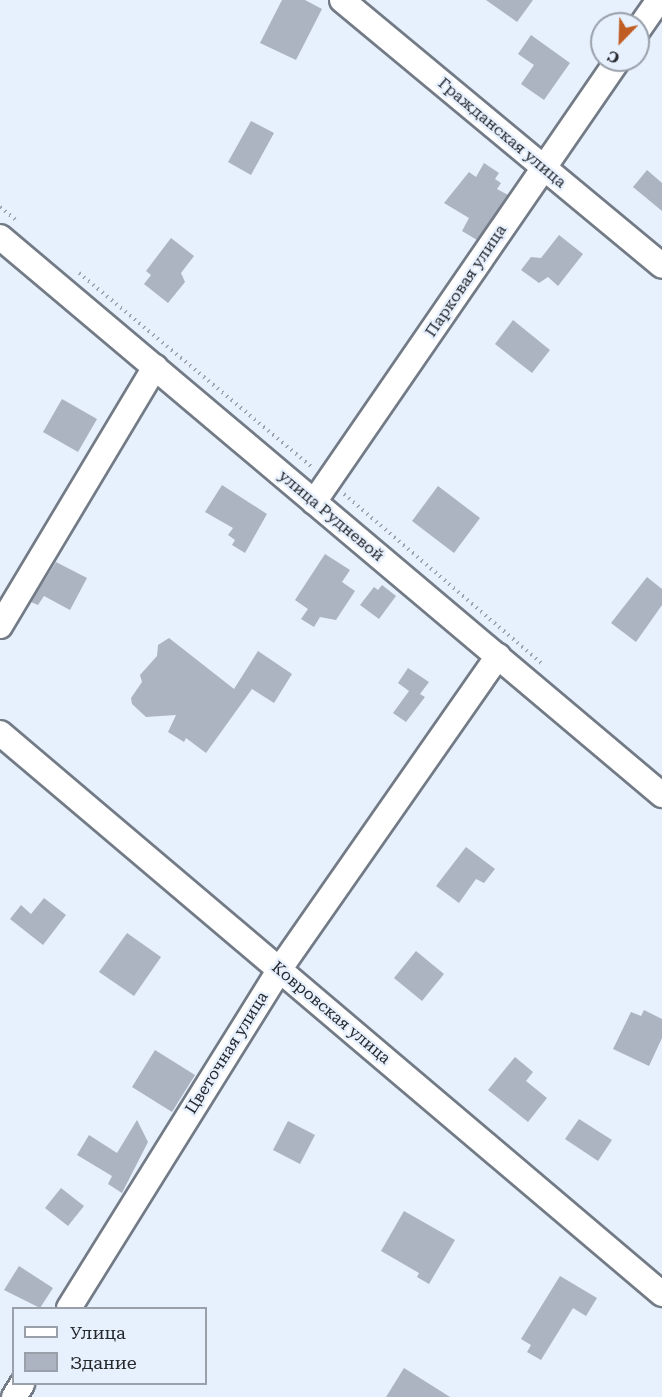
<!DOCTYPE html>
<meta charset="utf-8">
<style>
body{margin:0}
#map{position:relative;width:662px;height:1397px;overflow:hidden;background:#e7f0fd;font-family:"Roboto Serif",serif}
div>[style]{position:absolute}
.building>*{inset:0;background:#abb4c0}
.path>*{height:4px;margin-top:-2px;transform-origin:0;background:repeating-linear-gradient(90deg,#9ea4ae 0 1.5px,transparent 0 6px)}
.roads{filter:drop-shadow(2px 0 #737b86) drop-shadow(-2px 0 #737b86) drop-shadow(0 2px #737b86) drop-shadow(0 -2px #737b86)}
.minor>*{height:24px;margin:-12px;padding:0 12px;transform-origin:12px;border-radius:12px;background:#fff}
span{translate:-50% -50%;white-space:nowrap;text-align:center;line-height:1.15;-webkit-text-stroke:4.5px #e7f0fd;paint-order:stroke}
.street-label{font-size:16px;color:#25282d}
.legend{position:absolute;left:12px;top:1307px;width:195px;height:78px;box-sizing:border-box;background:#e7f0fd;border:2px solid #99a0aa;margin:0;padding:8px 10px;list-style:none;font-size:18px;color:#25282d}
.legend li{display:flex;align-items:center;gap:12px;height:30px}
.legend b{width:30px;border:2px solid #99a0aa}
.north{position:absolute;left:590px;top:12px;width:60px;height:60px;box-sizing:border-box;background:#e7f0fd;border:2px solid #99a0aa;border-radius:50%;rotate:203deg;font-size:16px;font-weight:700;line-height:24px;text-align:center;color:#25282d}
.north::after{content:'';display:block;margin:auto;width:21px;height:27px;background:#c05d25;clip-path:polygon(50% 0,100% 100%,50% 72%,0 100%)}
</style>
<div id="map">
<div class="building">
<i style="clip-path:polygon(282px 0,305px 0,322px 9px,296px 60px,260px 43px)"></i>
<i style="clip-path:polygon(486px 0,533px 0,517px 22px)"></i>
<i style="clip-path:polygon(531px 35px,570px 63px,544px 100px,521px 84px,534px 65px,518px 54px)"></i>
<i style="clip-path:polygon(251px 121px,274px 133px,251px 175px,228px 162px)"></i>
<i style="clip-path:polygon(484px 163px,499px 173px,495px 179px,501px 183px,497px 189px,508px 195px,477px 240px,462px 231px,469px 218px,444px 203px,469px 172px,476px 177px)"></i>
<i style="clip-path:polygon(647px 170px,662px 183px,662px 211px,633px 187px)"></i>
<i style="clip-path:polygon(559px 235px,583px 254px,558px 286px,548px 277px,539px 283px,521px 270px,531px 257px,541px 258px)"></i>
<i style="clip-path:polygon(171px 238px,194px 256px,181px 273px,185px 282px,168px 303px,144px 284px,151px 275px,146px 271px)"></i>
<i style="clip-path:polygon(513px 320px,550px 350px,532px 373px,495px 344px)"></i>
<i style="clip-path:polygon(62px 399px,97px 419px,78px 452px,43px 432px)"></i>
<i style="clip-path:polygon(222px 485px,267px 514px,245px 553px,232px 545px,235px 540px,228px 535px,233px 528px,205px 512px)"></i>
<i style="clip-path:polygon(438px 486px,480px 518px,454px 553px,412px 521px)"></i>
<i style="clip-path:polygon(325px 554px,350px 570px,342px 582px,355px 591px,336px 620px,320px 617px,314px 627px,301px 619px,308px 609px,295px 600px)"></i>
<i style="clip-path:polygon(56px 562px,87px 578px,70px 610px,44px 596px,38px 605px,31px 602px)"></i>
<i style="clip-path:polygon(647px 577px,662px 589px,662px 605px,636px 642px,611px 623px)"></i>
<i style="clip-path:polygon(382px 585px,396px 596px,379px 619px,360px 605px,374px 587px,378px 590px)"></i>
<i style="clip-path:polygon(169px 638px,234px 689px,258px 651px,292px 674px,274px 703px,252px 689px,206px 753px,186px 738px,184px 742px,168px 732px,176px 715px,146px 717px,132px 704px,131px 698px,142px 682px,140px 675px,157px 656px,158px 645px)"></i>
<i style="clip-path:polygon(408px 668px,429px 682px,420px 694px,425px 697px,406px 722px,393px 713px,409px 691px,398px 683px)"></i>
<i style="clip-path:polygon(466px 847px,495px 869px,484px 883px,476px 879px,459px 903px,436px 886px)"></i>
<i style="clip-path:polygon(44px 898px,66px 915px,43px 945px,10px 919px,21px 905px,31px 914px)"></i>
<i style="clip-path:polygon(127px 933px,161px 957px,134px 996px,99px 972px)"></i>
<i style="clip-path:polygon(416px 951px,444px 974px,422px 1001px,394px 978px)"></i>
<i style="clip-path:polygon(644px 1010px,662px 1019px,662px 1038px,649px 1066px,613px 1049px,631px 1012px,641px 1016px)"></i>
<i style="clip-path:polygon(155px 1050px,195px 1075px,172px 1112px,132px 1087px)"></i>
<i style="clip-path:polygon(515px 1057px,533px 1072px,526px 1081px,547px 1098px,528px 1122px,488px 1090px)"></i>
<i style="clip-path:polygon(579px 1119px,612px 1140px,598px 1161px,565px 1139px)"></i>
<i style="clip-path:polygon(137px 1120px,148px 1142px,122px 1193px,108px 1184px,112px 1176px,77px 1155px,89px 1135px,117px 1153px)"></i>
<i style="clip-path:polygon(288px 1121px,315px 1135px,300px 1164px,273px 1150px)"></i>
<i style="clip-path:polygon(61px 1188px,84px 1206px,68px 1226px,45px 1208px)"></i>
<i style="clip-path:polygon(404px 1211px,455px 1240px,429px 1284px,417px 1277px,419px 1273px,381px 1251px)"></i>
<i style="clip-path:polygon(19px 1266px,53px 1288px,40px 1308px,4px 1290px)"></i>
<i style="clip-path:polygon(560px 1276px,597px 1298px,586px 1316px,573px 1308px,541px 1360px,527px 1352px,531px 1345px,521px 1339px)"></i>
<i style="clip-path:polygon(404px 1368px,450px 1397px,386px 1397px)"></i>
</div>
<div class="path">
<i style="left:0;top:207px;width:21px;rotate:39deg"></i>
<i style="left:79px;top:273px;width:305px;rotate:39.8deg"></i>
<i style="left:344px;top:494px;width:260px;rotate:40.6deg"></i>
</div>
<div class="roads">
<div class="minor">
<i style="left:342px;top:0;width:416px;rotate:39.7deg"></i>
<i style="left:638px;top:30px;width:37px;rotate:-55deg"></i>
<i style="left:0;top:237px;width:866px;rotate:40.13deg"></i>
<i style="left:314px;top:502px;width:536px;rotate:-55.48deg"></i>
<i style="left:0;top:626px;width:302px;rotate:-59.1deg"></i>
<i style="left:0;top:733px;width:868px;rotate:40.28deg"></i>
<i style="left:69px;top:1308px;width:398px;rotate:-58.1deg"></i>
<i style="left:279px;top:970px;width:383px;rotate:-55.1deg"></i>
<i style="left:14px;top:1397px;width:15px;rotate:-58deg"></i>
</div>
</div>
<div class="street-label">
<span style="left:502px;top:133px;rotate:40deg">Гражданская улица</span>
<span style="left:466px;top:281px;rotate:-56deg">Парковая улица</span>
<span style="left:331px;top:516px;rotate:40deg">улица Рудневой</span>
<span style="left:331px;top:1013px;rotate:40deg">Ковровская улица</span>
<span style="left:227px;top:1053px;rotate:-58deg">Цветочная улица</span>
</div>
<ul class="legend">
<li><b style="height:8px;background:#fff"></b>Улица</li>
<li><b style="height:16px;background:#abb4c0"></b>Здание</li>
</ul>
<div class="north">С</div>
</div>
